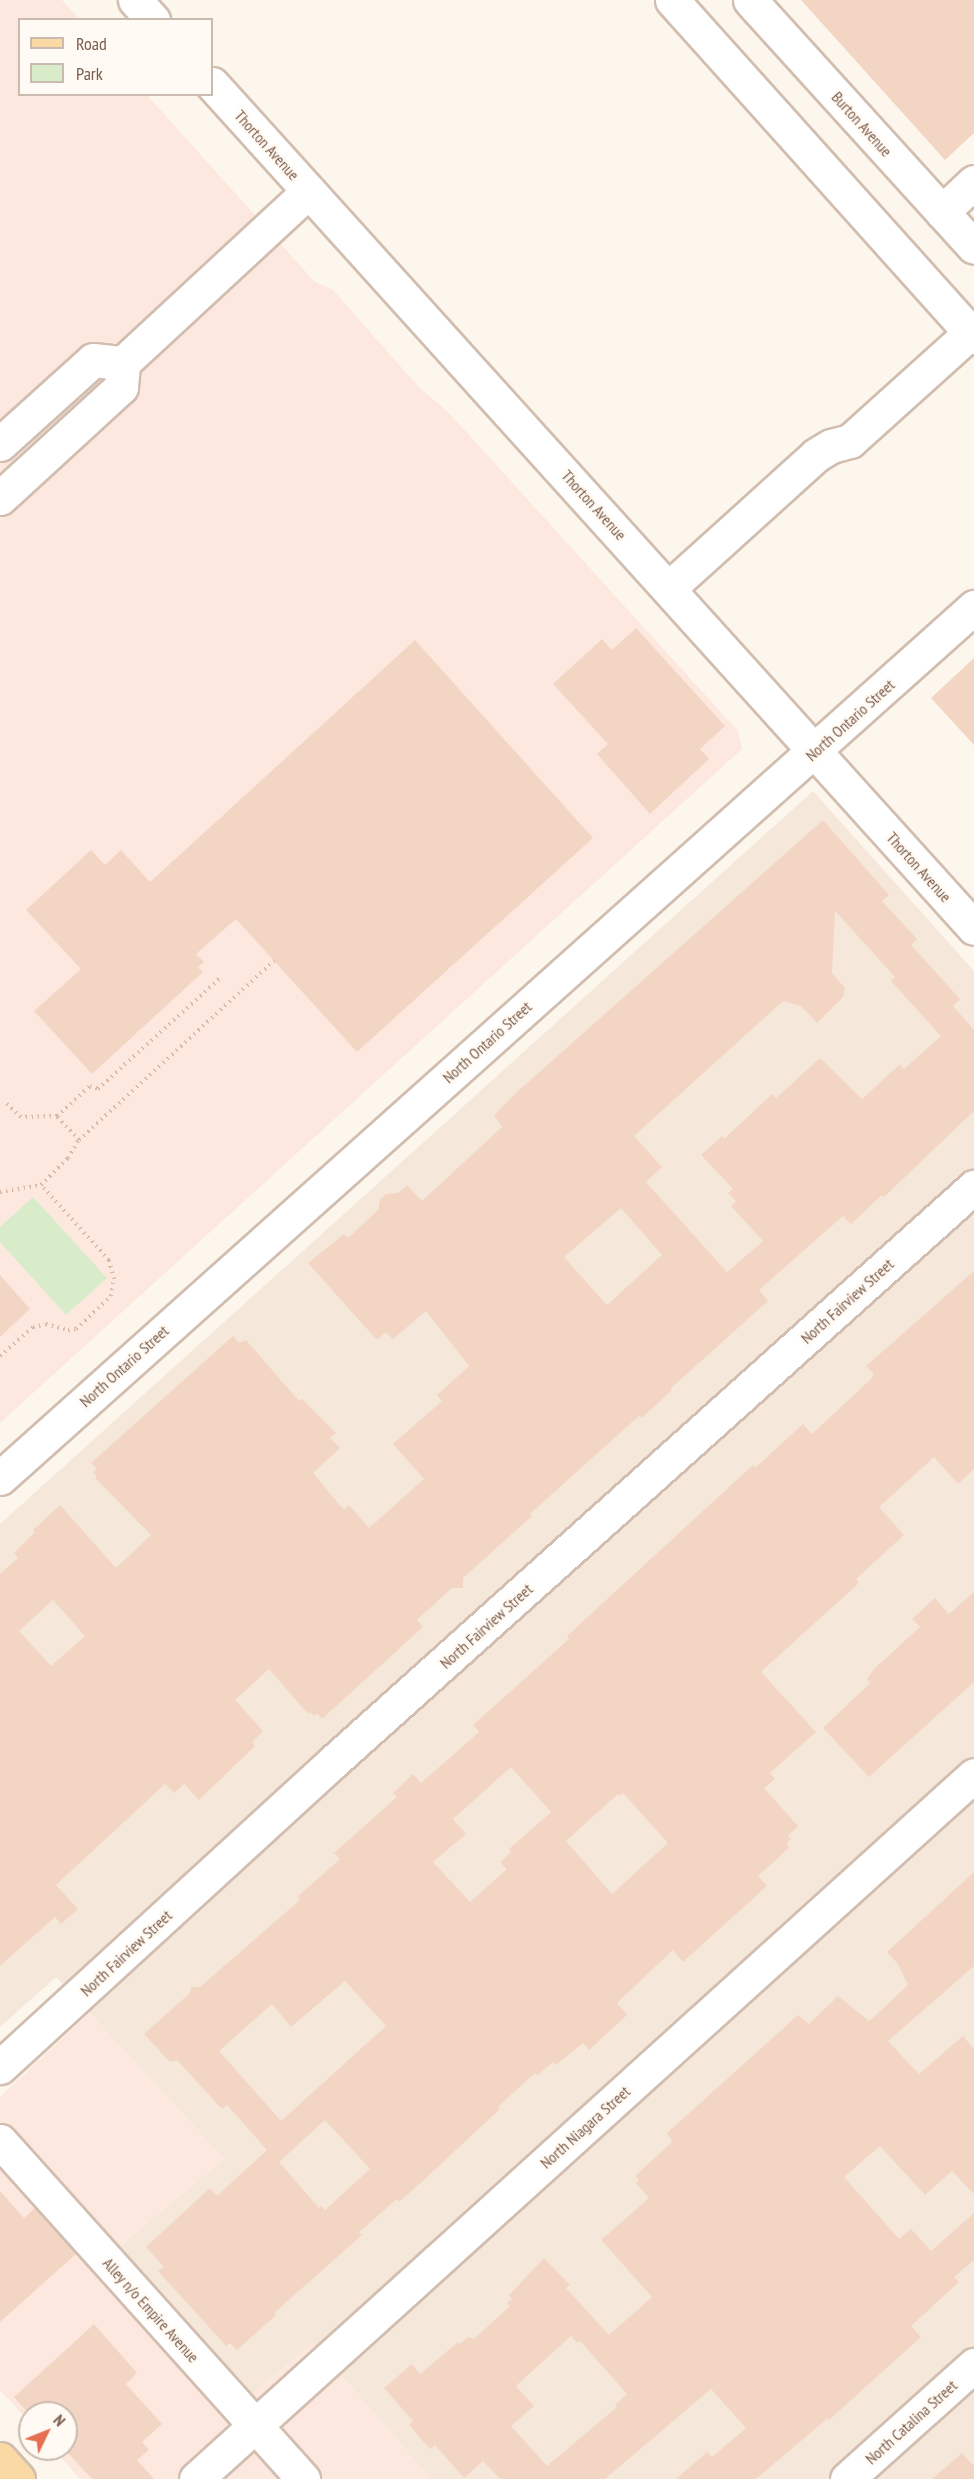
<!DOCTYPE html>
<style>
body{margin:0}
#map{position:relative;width:974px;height:2479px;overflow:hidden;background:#fdf6ec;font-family:"PT Sans Narrow",sans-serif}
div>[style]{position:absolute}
.residential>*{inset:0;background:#f5e8da}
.commercial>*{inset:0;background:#fde8e0}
.green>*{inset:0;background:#d8ecc9}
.building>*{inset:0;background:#f3d5c3}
.path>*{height:4px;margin-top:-2px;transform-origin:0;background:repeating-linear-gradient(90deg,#d9b8a5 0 1.5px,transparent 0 6px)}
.roads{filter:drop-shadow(2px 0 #d1beb0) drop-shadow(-2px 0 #d1beb0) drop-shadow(0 2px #d1beb0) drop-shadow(0 -2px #d1beb0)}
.minor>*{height:33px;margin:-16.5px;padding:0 16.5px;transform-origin:16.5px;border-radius:16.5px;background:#fff}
.major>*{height:33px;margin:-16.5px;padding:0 16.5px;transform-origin:16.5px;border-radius:16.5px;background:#fbd9a5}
span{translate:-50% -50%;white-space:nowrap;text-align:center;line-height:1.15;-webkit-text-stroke:5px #fffaf3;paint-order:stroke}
.street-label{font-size:16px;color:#7a5c4d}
.legend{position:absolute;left:18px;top:18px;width:195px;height:78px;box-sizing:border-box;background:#fffaf3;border:2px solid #cabbb1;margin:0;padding:8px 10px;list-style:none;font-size:18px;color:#7a5c4d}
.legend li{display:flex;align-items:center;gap:12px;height:30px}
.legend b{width:30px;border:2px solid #cabbb1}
.north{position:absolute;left:18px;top:2401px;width:60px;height:60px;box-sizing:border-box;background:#fffaf3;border:2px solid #cabbb1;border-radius:50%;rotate:47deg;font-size:16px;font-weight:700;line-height:24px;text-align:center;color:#7a5c4d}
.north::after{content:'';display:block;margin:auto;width:21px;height:27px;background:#e76f51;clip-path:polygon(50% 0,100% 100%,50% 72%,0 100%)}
</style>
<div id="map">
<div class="residential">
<i style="clip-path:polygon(813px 791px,974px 971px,974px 2479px,431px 2479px,313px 2343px,248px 2398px,116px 2249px,224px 2159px,56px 1977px,0 2027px,0 1524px)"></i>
</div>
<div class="commercial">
<i style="clip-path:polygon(0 0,62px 0,79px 19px,20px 20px,20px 94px,147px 95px,315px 282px,333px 290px,418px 386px,449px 413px,738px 731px,742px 749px,0 1423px)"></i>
<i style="clip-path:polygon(89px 2013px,224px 2159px,117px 2248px,248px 2398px,313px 2343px,431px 2479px,80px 2479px,53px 2449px,66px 2449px,66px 2413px,30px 2413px,30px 2423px,0 2390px,0 2097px)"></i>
</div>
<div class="green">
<i style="clip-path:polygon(33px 1197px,107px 1278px,66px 1315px,0 1242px,0 1227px)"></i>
</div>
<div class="building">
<i style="clip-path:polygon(801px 0,974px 0,974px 133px,945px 160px)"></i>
<i style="clip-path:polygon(636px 628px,725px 726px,700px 749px,709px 759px,650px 814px,597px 754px,608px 744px,553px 684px,602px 639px,612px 650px)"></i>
<i style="clip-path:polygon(415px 640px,593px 838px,357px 1052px,236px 919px,196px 954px,204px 962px,198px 967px,203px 972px,92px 1074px,34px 1011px,81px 969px,26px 910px,91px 850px,105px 865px,121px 850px,150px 882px)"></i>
<i style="clip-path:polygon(974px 658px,974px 745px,931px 698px)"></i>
<i style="clip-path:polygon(evenodd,823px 820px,889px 895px,882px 901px,917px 939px,911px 945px,960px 999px,953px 1006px,974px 1030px,974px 1111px,884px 1197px,882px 1195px,851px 1224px,843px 1216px,759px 1290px,768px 1301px,670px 1389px,672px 1390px,642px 1418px,640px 1415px,530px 1514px,532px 1516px,463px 1578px,463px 1588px,452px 1588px,417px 1620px,423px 1627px,322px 1719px,317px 1713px,314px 1716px,310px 1712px,308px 1714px,269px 1669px,235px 1700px,263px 1731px,252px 1742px,255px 1746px,199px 1800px,184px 1784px,174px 1793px,165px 1784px,56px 1885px,78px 1909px,61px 1924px,55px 1917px,0 1966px,0 1574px,18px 1558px,14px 1553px,35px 1532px,33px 1530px,60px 1505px,116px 1568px,151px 1535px,95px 1478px,97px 1476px,93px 1472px,97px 1469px,91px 1463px,233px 1336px,239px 1343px,246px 1340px,299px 1401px,302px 1399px,336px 1433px,330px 1438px,340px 1448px,313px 1473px,342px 1508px,345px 1509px,349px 1505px,369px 1528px,424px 1479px,393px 1444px,442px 1401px,437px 1395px,469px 1366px,426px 1311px,393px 1339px,386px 1332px,377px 1340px,308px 1263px,344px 1234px,348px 1238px,378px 1210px,380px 1199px,386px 1194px,398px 1193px,407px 1185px,422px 1201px,502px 1127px,494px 1115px,517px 1092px,823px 820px,835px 911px,895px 977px,891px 981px,941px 1036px,904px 1069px,900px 1064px,862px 1099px,820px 1058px,776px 1098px,772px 1094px,724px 1139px,722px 1136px,701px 1155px,733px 1189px,728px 1193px,736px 1201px,731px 1206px,763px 1241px,727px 1272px,646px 1182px,662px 1167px,634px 1136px,783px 1001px,801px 1006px,817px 1023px,843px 997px,845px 988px,832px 973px,835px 911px,823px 820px,621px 1208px,662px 1255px,607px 1305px,564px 1257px,621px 1208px,823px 820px,53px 1600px,85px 1636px,51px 1666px,19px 1631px,53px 1600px)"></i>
<i style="clip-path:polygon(evenodd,974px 1271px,974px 1469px,958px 1484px,934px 1457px,879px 1507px,904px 1535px,856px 1579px,859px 1583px,761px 1672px,816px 1732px,770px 1773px,775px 1779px,764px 1788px,798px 1826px,788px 1836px,791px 1839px,786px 1844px,789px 1848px,758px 1876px,767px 1886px,683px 1962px,673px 1950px,617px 2003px,627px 2015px,589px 2050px,583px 2043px,556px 2065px,553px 2062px,537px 2076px,535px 2073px,498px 2107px,500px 2109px,425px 2179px,399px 2202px,397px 2199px,359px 2232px,362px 2235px,274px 2313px,276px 2315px,237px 2350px,230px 2343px,226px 2346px,158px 2271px,164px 2267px,146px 2247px,210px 2188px,217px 2196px,267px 2150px,227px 2105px,222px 2109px,177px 2060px,170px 2062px,144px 2034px,190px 1993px,191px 1987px,200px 1987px,300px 1900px,297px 1897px,340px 1859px,334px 1853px,397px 1797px,393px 1793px,413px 1774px,421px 1783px,479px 1732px,473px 1725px,569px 1639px,567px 1636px,753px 1465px,755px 1468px,803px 1424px,812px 1434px,871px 1379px,874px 1374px,866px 1366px,974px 1271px,511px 1767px,551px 1812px,509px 1849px,511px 1852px,500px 1862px,507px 1869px,470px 1902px,433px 1862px,466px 1834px,453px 1819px,511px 1767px,974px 1271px,623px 1793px,668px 1843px,612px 1894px,566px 1841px,618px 1794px,620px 1796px,623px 1793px,974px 1271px,345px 1981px,386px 2026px,281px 2121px,219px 2051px,272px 2004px,291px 2027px,345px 1981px,974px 1271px,325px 2120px,370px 2169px,325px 2210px,321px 2206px,319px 2208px,279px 2162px,325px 2120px)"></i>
<i style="clip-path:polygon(0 1275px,30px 1309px,0 1337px)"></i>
<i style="clip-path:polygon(974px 1592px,974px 1682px,869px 1777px,823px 1728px,870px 1683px,867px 1679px,875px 1668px,920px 1627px,912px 1619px,935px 1598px,949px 1614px)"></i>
<i style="clip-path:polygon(evenodd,974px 1872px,974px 1966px,888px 2041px,919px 2074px,963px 2036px,974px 2049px,974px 2194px,952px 2171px,925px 2195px,880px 2146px,844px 2177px,899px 2239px,911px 2229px,931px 2251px,974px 2213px,974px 2260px,954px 2277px,959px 2282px,911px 2326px,921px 2337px,829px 2420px,828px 2418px,756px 2479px,676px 2479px,707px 2452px,712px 2457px,746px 2428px,711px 2389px,605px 2479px,500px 2479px,483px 2461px,464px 2478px,435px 2445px,430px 2449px,409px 2425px,413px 2421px,384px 2388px,412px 2364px,420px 2374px,458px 2342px,460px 2344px,468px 2337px,474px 2339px,510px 2306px,507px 2303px,512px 2299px,509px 2295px,544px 2258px,570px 2285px,566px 2288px,609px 2335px,652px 2297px,601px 2240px,649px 2198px,636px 2183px,639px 2180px,635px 2176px,672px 2142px,667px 2133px,798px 2015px,809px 2024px,838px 1996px,869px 2021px,875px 2016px,908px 1985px,898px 1964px,887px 1952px,974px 1872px,571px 2336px,578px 2343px,580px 2341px,627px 2394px,615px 2405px,617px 2407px,547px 2466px,511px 2426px,534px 2406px,516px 2386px,571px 2336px)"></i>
<i style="clip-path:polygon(0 2191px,24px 2218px,35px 2208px,76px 2254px,0 2322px)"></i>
<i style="clip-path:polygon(94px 2324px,137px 2373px,126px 2384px,162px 2424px,142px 2442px,149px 2450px,137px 2460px,154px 2479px,92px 2479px,64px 2449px,66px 2413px,30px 2415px,14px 2397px)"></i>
<i style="clip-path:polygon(962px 2453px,974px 2466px,974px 2479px,932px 2479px)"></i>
</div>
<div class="path">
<i style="left:57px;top:1116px;width:45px;rotate:-42.3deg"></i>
<i style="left:90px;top:1086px;width:9px;rotate:21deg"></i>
<i style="left:98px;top:1089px;width:168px;rotate:-42.3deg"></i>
<i style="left:79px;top:1140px;width:265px;rotate:-42.6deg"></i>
<i style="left:0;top:1192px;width:42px;rotate:-9.7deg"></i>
<i style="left:41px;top:1185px;width:38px;rotate:-45deg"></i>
<i style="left:68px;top:1158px;width:21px;rotate:-59deg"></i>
<i style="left:79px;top:1140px;width:33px;rotate:-133deg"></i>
<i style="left:57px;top:1116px;width:36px;rotate:178deg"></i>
<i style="left:21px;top:1117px;width:21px;rotate:-137deg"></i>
<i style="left:0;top:1356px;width:44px;rotate:-41.3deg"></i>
<i style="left:33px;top:1327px;width:13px;rotate:-13deg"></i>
<i style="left:46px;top:1324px;width:23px;rotate:15deg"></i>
<i style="left:68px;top:1330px;width:8px;rotate:-7deg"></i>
<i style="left:76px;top:1329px;width:48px;rotate:-43.3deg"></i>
<i style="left:111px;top:1296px;width:17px;rotate:-80deg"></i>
<i style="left:114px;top:1279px;width:20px;rotate:-105deg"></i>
<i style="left:109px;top:1260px;width:101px;rotate:-132.2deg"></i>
</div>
<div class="roads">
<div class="minor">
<i style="left:135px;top:0;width:27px;rotate:48deg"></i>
<i style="left:672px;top:0;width:453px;rotate:48.1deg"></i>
<i style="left:750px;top:0;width:333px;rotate:47.8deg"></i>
<i style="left:212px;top:84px;width:1137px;rotate:47.92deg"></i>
<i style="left:942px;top:212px;width:44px;rotate:-43.2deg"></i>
<i style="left:0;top:444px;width:125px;rotate:-42.1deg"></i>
<i style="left:93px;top:360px;width:30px;rotate:6deg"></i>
<i style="left:0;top:498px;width:164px;rotate:-42.5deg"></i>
<i style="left:121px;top:387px;width:24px;rotate:-85deg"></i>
<i style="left:123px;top:363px;width:253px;rotate:-42.8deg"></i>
<i style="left:669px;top:588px;width:198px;rotate:-42.1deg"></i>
<i style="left:816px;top:455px;width:17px;rotate:-31deg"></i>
<i style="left:831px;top:446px;width:20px;rotate:-15deg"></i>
<i style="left:850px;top:441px;width:161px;rotate:-42deg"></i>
<i style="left:0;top:1478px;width:1307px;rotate:-41.8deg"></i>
<i style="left:0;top:2067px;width:453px;rotate:-42.5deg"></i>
<i style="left:334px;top:1761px;width:860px;rotate:-41.89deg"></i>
<i style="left:0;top:2141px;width:454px;rotate:48.1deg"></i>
<i style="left:196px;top:2479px;width:1049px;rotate:-42.14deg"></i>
<i style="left:847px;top:2479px;width:171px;rotate:-41.9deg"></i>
</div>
<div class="major">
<i style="left:0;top:2459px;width:27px;rotate:48deg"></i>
</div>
</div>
<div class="street-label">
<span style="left:862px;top:124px;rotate:48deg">Burton Avenue</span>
<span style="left:267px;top:145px;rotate:48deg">Thorton Avenue</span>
<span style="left:594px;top:505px;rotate:48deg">Thorton Avenue</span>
<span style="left:850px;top:720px;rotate:-42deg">North Ontario Street</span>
<span style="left:919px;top:867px;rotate:48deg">Thorton Avenue</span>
<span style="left:487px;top:1042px;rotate:-42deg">North Ontario Street</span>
<span style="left:847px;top:1301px;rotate:-42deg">North Fairview Street</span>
<span style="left:124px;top:1366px;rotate:-42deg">North Ontario Street</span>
<span style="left:486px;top:1626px;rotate:-42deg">North Fairview Street</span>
<span style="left:126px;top:1953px;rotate:-43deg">North Fairview Street</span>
<span style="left:585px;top:2127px;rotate:-42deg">North Niagara Street</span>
<span style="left:151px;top:2310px;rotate:48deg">Alley n/o Empire Avenue</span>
<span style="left:911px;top:2422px;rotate:-42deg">North Catalina Street</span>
</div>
<ul class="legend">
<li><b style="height:8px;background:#fbd9a5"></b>Road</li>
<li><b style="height:16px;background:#d8ecc9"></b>Park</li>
</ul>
<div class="north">N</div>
</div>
